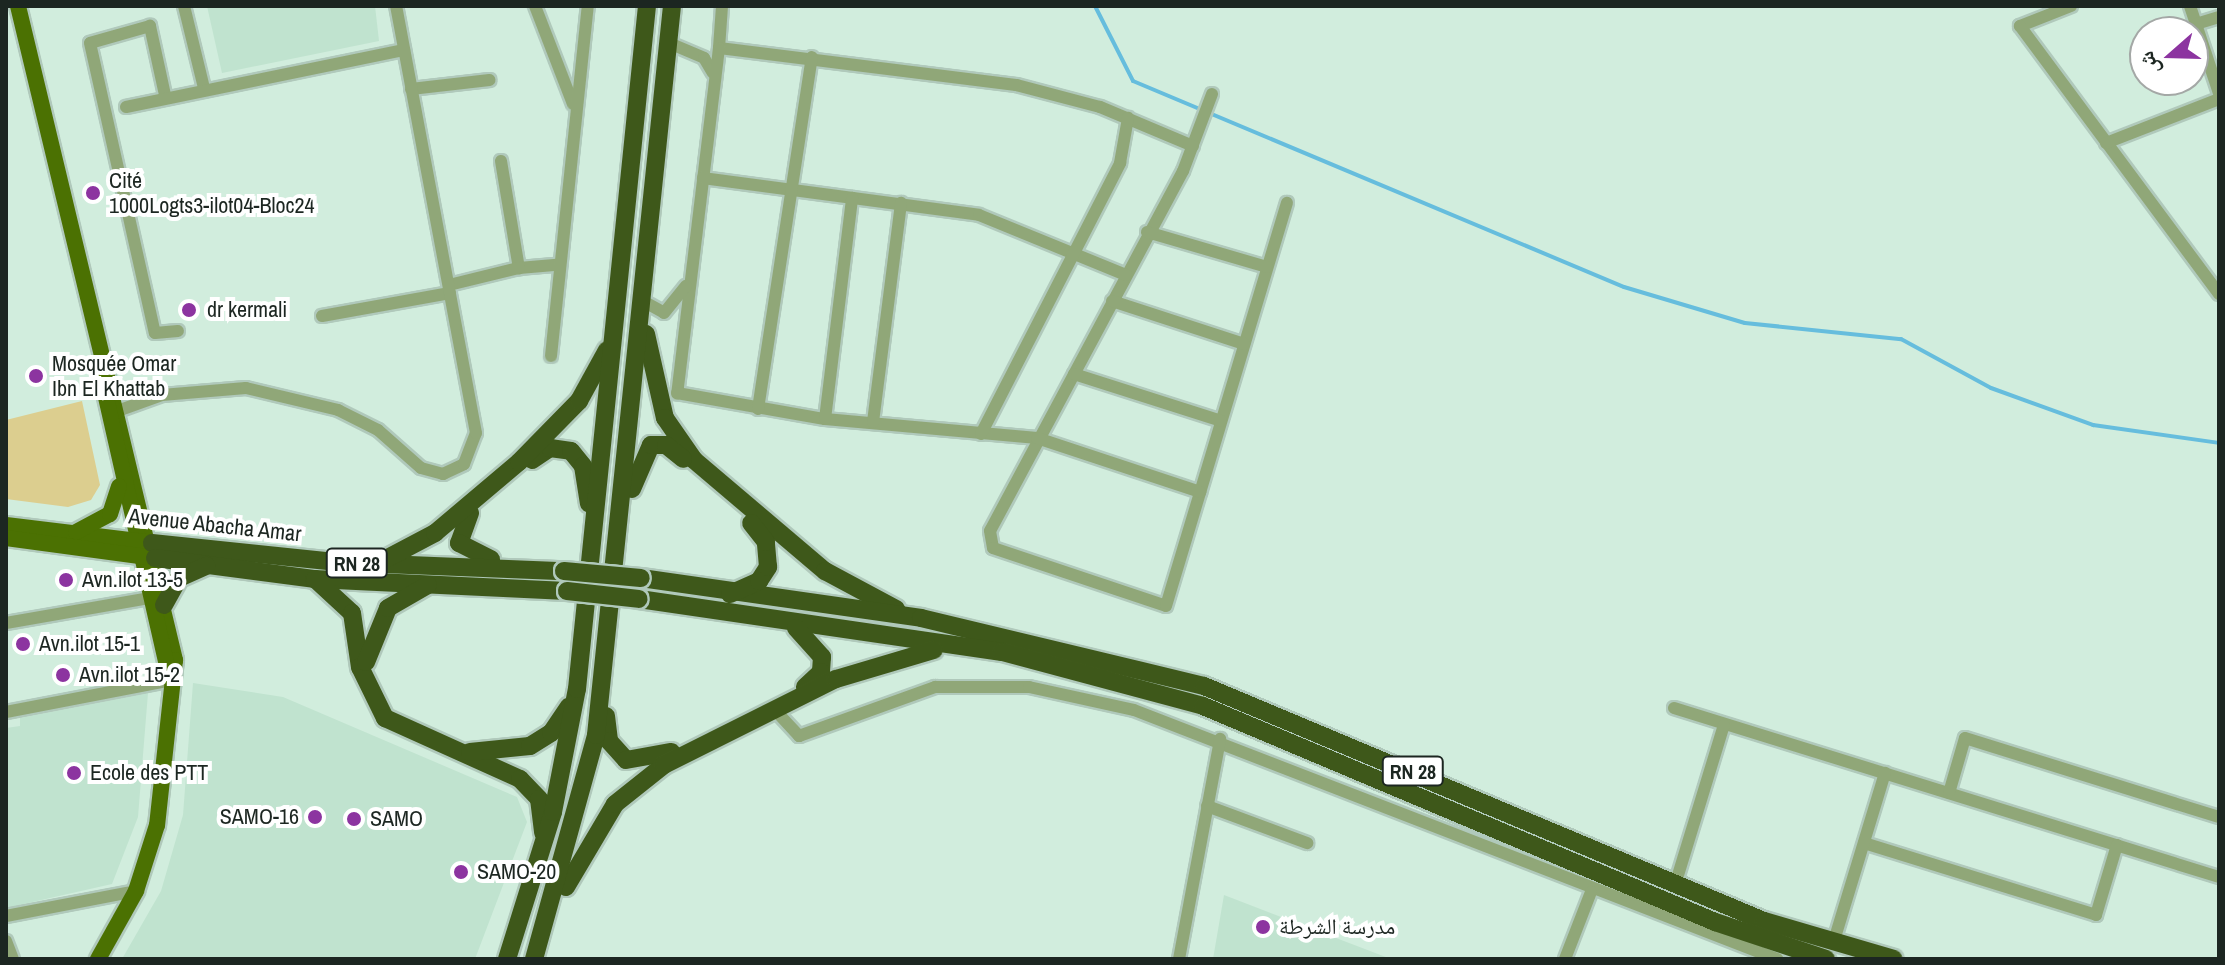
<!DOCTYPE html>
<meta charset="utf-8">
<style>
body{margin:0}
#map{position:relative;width:2225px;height:965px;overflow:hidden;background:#d1eddd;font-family:"Archivo Narrow","Noto Naskh Arabic",sans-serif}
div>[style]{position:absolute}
.built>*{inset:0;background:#c0e3cf}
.green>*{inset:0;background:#dcce8f}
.stream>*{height:4px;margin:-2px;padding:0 2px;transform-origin:2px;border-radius:2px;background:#66bddd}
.roads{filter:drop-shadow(2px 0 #b0c9bb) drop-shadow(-2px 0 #b0c9bb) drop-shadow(0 2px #b0c9bb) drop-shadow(0 -2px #b0c9bb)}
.minor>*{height:12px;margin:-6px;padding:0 6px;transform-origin:6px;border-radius:6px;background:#90a778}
.major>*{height:16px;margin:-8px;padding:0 8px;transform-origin:8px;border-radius:8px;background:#4b7102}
.highway>*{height:18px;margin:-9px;padding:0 9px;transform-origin:9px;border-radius:9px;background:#3e581a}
.bridges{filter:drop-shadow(2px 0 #b0c9bb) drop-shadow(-2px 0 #b0c9bb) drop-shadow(0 2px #b0c9bb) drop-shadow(0 -2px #b0c9bb)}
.highway-bridge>*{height:18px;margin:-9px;padding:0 9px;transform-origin:9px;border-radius:9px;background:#3e581a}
.dots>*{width:22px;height:22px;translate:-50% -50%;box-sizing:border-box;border:4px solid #fff;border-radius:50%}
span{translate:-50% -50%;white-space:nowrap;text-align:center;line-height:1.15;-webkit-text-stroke:8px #fff;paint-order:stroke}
.shield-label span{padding:2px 6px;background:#fff;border:2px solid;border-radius:6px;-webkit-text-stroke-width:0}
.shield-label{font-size:20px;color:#1c2621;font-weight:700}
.poi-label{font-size:22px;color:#1c2621}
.left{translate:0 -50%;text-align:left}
.right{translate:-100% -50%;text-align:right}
.street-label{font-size:22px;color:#1c2621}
.frame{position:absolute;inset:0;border:8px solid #1c2621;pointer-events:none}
.north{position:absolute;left:2129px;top:16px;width:80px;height:80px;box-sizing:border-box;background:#fff;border:2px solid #a4a8a6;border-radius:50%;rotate:250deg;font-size:22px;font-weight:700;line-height:32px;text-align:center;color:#1c2621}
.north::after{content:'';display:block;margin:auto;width:28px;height:36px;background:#8c34a0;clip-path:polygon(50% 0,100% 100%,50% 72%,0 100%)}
</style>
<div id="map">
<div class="built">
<i style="clip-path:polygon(207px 6px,375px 6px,379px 41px,222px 73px)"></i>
<i style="clip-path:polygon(193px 683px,283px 697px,517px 797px,527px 822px,475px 959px,122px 959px,161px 891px,183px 815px)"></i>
<i style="clip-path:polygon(148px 693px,138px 817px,112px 884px,6px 908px,6px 728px,20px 726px,20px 718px)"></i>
<i style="clip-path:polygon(1224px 895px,1391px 959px,1213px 959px)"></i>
</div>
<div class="green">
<i style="clip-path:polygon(82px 401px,100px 485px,91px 500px,68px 507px,6px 499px,6px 420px)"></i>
</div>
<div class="stream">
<i style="left:1095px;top:6px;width:84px;rotate:63.1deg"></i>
<i style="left:1133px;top:81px;width:532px;rotate:22.76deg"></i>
<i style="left:1624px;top:287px;width:126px;rotate:16.6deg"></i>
<i style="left:1745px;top:323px;width:157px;rotate:5.9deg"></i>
<i style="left:1901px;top:339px;width:102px;rotate:28.6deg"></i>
<i style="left:1991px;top:388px;width:109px;rotate:19.9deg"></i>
<i style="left:2093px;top:425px;width:127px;rotate:8.1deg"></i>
</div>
<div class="roads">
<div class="minor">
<i style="left:184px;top:6px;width:84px;rotate:76.3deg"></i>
<i style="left:535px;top:6px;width:105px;rotate:68.8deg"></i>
<i style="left:2071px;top:6px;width:55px;rotate:158.6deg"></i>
<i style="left:2020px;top:26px;width:334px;rotate:53.4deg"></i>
<i style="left:2190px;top:6px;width:92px;rotate:71.6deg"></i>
<i style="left:2196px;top:24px;width:24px;rotate:-17deg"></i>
<i style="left:669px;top:43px;width:38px;rotate:23deg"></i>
<i style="left:704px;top:58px;width:17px;rotate:59deg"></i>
<i style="left:719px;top:48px;width:42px;rotate:-85.9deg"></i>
<i style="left:411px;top:89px;width:79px;rotate:-6.6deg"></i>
<i style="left:1212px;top:94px;width:82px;rotate:110.6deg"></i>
<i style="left:1183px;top:171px;width:408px;rotate:118.2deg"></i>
<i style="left:990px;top:531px;width:17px;rotate:80deg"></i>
<i style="left:993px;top:548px;width:182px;rotate:18.5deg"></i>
<i style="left:1166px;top:606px;width:421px;rotate:-73.3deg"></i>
<i style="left:165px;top:95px;width:71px;rotate:-102.3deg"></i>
<i style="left:150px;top:26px;width:62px;rotate:164.2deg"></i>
<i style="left:90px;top:43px;width:297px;rotate:77.4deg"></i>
<i style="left:155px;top:333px;width:23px;rotate:-5deg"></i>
<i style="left:126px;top:107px;width:284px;rotate:-11.6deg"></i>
<i style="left:2106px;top:143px;width:121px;rotate:-21.3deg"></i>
<i style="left:1193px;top:146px;width:101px;rotate:-157.2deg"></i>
<i style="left:1100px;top:107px;width:87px;rotate:-165.3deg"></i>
<i style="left:1016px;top:85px;width:299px;rotate:-172.9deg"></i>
<i style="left:719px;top:48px;width:348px;rotate:96.9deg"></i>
<i style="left:677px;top:393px;width:150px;rotate:10deg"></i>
<i style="left:825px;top:419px;width:213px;rotate:5.1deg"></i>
<i style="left:1037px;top:438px;width:172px;rotate:18.3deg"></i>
<i style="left:501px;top:161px;width:109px;rotate:80.5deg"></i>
<i style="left:519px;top:268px;width:38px;rotate:-5deg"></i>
<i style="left:703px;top:178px;width:278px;rotate:7.6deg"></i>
<i style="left:979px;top:215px;width:159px;rotate:22.2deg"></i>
<i style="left:1147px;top:232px;width:125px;rotate:16.3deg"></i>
<i style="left:449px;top:285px;width:72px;rotate:-13.7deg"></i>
<i style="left:641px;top:300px;width:26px;rotate:29deg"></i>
<i style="left:664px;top:313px;width:35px;rotate:-51deg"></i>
<i style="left:1112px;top:301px;width:139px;rotate:18deg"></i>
<i style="left:322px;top:316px;width:130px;rotate:-10.2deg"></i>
<i style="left:551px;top:356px;width:352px;rotate:-84deg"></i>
<i style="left:1074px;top:374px;width:154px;rotate:17.7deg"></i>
<i style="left:758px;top:409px;width:356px;rotate:-81.3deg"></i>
<i style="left:109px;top:414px;width:56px;rotate:-19.7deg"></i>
<i style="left:162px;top:395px;width:84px;rotate:-4.8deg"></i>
<i style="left:246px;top:388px;width:95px;rotate:13.4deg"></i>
<i style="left:338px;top:410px;width:45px;rotate:26.6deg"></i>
<i style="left:378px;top:430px;width:57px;rotate:41.5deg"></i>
<i style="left:421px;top:468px;width:23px;rotate:15deg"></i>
<i style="left:443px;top:474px;width:23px;rotate:-25deg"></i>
<i style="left:464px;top:464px;width:33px;rotate:-69deg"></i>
<i style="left:476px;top:433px;width:434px;rotate:-100.6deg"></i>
<i style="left:825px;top:419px;width:223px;rotate:-83deg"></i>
<i style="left:873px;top:422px;width:221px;rotate:-82.7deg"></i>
<i style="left:981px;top:434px;width:305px;rotate:-62.8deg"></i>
<i style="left:1120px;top:163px;width:46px;rotate:-79.9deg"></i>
<i style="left:6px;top:623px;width:145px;rotate:-9.9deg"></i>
<i style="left:1674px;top:708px;width:571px;rotate:17.23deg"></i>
<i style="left:774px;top:709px;width:37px;rotate:47deg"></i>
<i style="left:799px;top:736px;width:145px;rotate:-19.8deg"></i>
<i style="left:935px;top:687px;width:94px"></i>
<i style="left:1029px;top:687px;width:107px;rotate:12.4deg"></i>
<i style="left:1134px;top:710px;width:690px;rotate:21.17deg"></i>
<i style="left:6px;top:712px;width:169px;rotate:-10.9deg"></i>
<i style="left:1949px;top:793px;width:57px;rotate:-73.8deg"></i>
<i style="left:1965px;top:738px;width:266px;rotate:17.3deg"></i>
<i style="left:1207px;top:806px;width:107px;rotate:20.3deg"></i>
<i style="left:1864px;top:843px;width:243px;rotate:17.2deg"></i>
<i style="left:2096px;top:915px;width:73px;rotate:-73.3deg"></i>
<i style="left:1675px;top:885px;width:167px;rotate:-73deg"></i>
<i style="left:6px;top:916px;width:132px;rotate:-10.9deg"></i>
<i style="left:6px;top:941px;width:19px;rotate:69deg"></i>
<i style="left:1833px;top:944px;width:179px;rotate:-73.1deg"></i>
<i style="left:1179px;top:959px;width:224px;rotate:-79.4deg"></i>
<i style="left:1565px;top:959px;width:72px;rotate:-68.8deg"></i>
</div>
<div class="major">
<i style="left:18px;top:6px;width:673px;rotate:76.5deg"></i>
<i style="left:175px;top:660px;width:166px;rotate:96.2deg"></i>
<i style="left:157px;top:825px;width:69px;rotate:107.7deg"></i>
<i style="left:136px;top:891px;width:78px;rotate:119.2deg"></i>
<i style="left:100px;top:371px;width:312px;rotate:77.2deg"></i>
<i style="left:6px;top:525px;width:141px;rotate:6.9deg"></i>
<i style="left:76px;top:532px;width:38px;rotate:-28deg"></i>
<i style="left:110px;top:514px;width:29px;rotate:-72deg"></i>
<i style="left:6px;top:538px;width:142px;rotate:7.7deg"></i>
</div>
<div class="highway">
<i style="left:646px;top:334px;width:86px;rotate:77.3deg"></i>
<i style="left:665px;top:418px;width:51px;rotate:55.4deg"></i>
<i style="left:694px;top:460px;width:172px;rotate:40.3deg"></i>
<i style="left:825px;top:571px;width:81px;rotate:28.2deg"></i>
<i style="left:532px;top:460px;width:22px;rotate:-34deg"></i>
<i style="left:550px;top:448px;width:21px;rotate:8deg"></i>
<i style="left:571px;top:451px;width:19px;rotate:51deg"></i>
<i style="left:583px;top:466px;width:38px;rotate:81deg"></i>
<i style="left:632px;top:489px;width:48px;rotate:-66.6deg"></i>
<i style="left:651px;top:445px;width:15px"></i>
<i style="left:666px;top:445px;width:22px;rotate:39deg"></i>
<i style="left:470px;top:513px;width:32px;rotate:110deg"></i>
<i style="left:459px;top:543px;width:36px;rotate:27deg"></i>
<i style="left:152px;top:543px;width:184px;rotate:5.9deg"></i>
<i style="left:335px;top:562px;width:229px;rotate:2.3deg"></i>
<i style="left:155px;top:558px;width:160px;rotate:7.5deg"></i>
<i style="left:314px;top:579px;width:253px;rotate:2.7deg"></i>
<i style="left:382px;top:561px;width:60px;rotate:-27.8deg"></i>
<i style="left:435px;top:533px;width:110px;rotate:-40.2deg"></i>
<i style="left:519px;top:462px;width:86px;rotate:-45.5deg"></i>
<i style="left:579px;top:401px;width:58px;rotate:-61.2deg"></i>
<i style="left:641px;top:578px;width:283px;rotate:8.1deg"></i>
<i style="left:921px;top:618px;width:291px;rotate:13.5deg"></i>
<i style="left:1204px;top:686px;width:607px;rotate:22.77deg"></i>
<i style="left:1764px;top:921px;width:135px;rotate:16.3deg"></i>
<i style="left:315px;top:579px;width:50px;rotate:42.6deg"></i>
<i style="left:352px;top:613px;width:55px;rotate:81.6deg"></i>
<i style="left:360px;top:667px;width:57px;rotate:63.9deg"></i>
<i style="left:385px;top:718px;width:148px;rotate:24.3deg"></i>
<i style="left:520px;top:779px;width:28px;rotate:46deg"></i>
<i style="left:539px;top:799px;width:34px;rotate:83deg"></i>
<i style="left:730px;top:594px;width:32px;rotate:-24deg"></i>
<i style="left:759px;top:581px;width:17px;rotate:-57deg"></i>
<i style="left:768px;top:567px;width:25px;rotate:-95deg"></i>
<i style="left:766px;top:542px;width:24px;rotate:-128deg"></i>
<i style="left:639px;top:599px;width:367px;rotate:8.3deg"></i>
<i style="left:1002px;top:652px;width:208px;rotate:15deg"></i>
<i style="left:1203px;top:706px;width:556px;rotate:22.87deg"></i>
<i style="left:1715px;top:922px;width:117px;rotate:18.4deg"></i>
<i style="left:164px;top:605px;width:31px;rotate:-61deg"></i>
<i style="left:179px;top:578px;width:30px;rotate:-24deg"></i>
<i style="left:796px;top:628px;width:39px;rotate:48deg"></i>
<i style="left:822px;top:657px;width:15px;rotate:94deg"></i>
<i style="left:821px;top:672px;width:22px;rotate:137deg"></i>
<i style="left:366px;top:662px;width:58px;rotate:-67.8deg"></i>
<i style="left:388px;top:608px;width:46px;rotate:-29.9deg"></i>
<i style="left:606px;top:716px;width:25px;rotate:83deg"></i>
<i style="left:609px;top:741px;width:25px;rotate:48deg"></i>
<i style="left:626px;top:760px;width:46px;rotate:-10.1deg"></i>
<i style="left:470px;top:752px;width:60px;rotate:-5.7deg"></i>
<i style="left:530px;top:746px;width:25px;rotate:-32deg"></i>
<i style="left:551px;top:733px;width:32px;rotate:-56deg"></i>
<i style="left:566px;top:887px;width:96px;rotate:-59.4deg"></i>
<i style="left:615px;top:804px;width:63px;rotate:-38.5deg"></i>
<i style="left:664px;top:765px;width:192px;rotate:-26.6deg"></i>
<i style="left:836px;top:679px;width:102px;rotate:-16.5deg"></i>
<i style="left:507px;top:959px;width:154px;rotate:-72.6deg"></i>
<i style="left:553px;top:812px;width:125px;rotate:-79deg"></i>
<i style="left:577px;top:689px;width:687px;rotate:-84.15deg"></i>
<i style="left:534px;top:959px;width:232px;rotate:-74.5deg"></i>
<i style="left:596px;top:735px;width:733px;rotate:-84.05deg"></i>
</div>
</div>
<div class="bridges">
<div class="highway-bridge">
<i style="left:564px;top:571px;width:77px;rotate:5.2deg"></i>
<i style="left:567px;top:591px;width:72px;rotate:6.3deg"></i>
</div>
</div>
<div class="dots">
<i style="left:93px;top:193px;background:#8c34a0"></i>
<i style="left:189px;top:310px;background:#8c34a0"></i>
<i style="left:36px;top:376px;background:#8c34a0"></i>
<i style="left:66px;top:580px;background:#8c34a0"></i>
<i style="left:23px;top:644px;background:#8c34a0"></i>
<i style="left:63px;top:675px;background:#8c34a0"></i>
<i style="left:74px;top:773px;background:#8c34a0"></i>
<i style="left:315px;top:817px;background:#8c34a0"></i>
<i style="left:354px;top:819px;background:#8c34a0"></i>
<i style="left:461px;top:872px;background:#8c34a0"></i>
<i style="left:1263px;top:927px;background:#8c34a0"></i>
</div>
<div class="shield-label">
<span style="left:357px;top:563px">RN 28</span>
<span style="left:1413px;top:771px">RN 28</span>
</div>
<div class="poi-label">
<span class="left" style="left:109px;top:193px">Cité<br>1000Logts3-ilot04-Bloc24</span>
<span class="left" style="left:207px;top:310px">dr kermali</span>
<span class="left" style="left:52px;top:376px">Mosquée Omar<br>Ibn El Khattab</span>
<span class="left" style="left:82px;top:580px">Avn.ilot 13-5</span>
<span class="left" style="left:39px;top:644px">Avn.ilot 15-1</span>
<span class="left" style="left:79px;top:675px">Avn.ilot 15-2</span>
<span class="left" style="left:90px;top:773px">Ecole des PTT</span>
<span class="right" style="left:299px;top:817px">SAMO-16</span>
<span class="left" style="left:370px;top:819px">SAMO</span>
<span class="left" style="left:477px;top:872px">SAMO-20</span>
<span class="left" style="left:1279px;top:927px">مدرسة الشرطة</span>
</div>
<div class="street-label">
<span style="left:215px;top:525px;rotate:6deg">Avenue Abacha Amar</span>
</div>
<div class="frame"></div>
<div class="north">ش</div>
</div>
